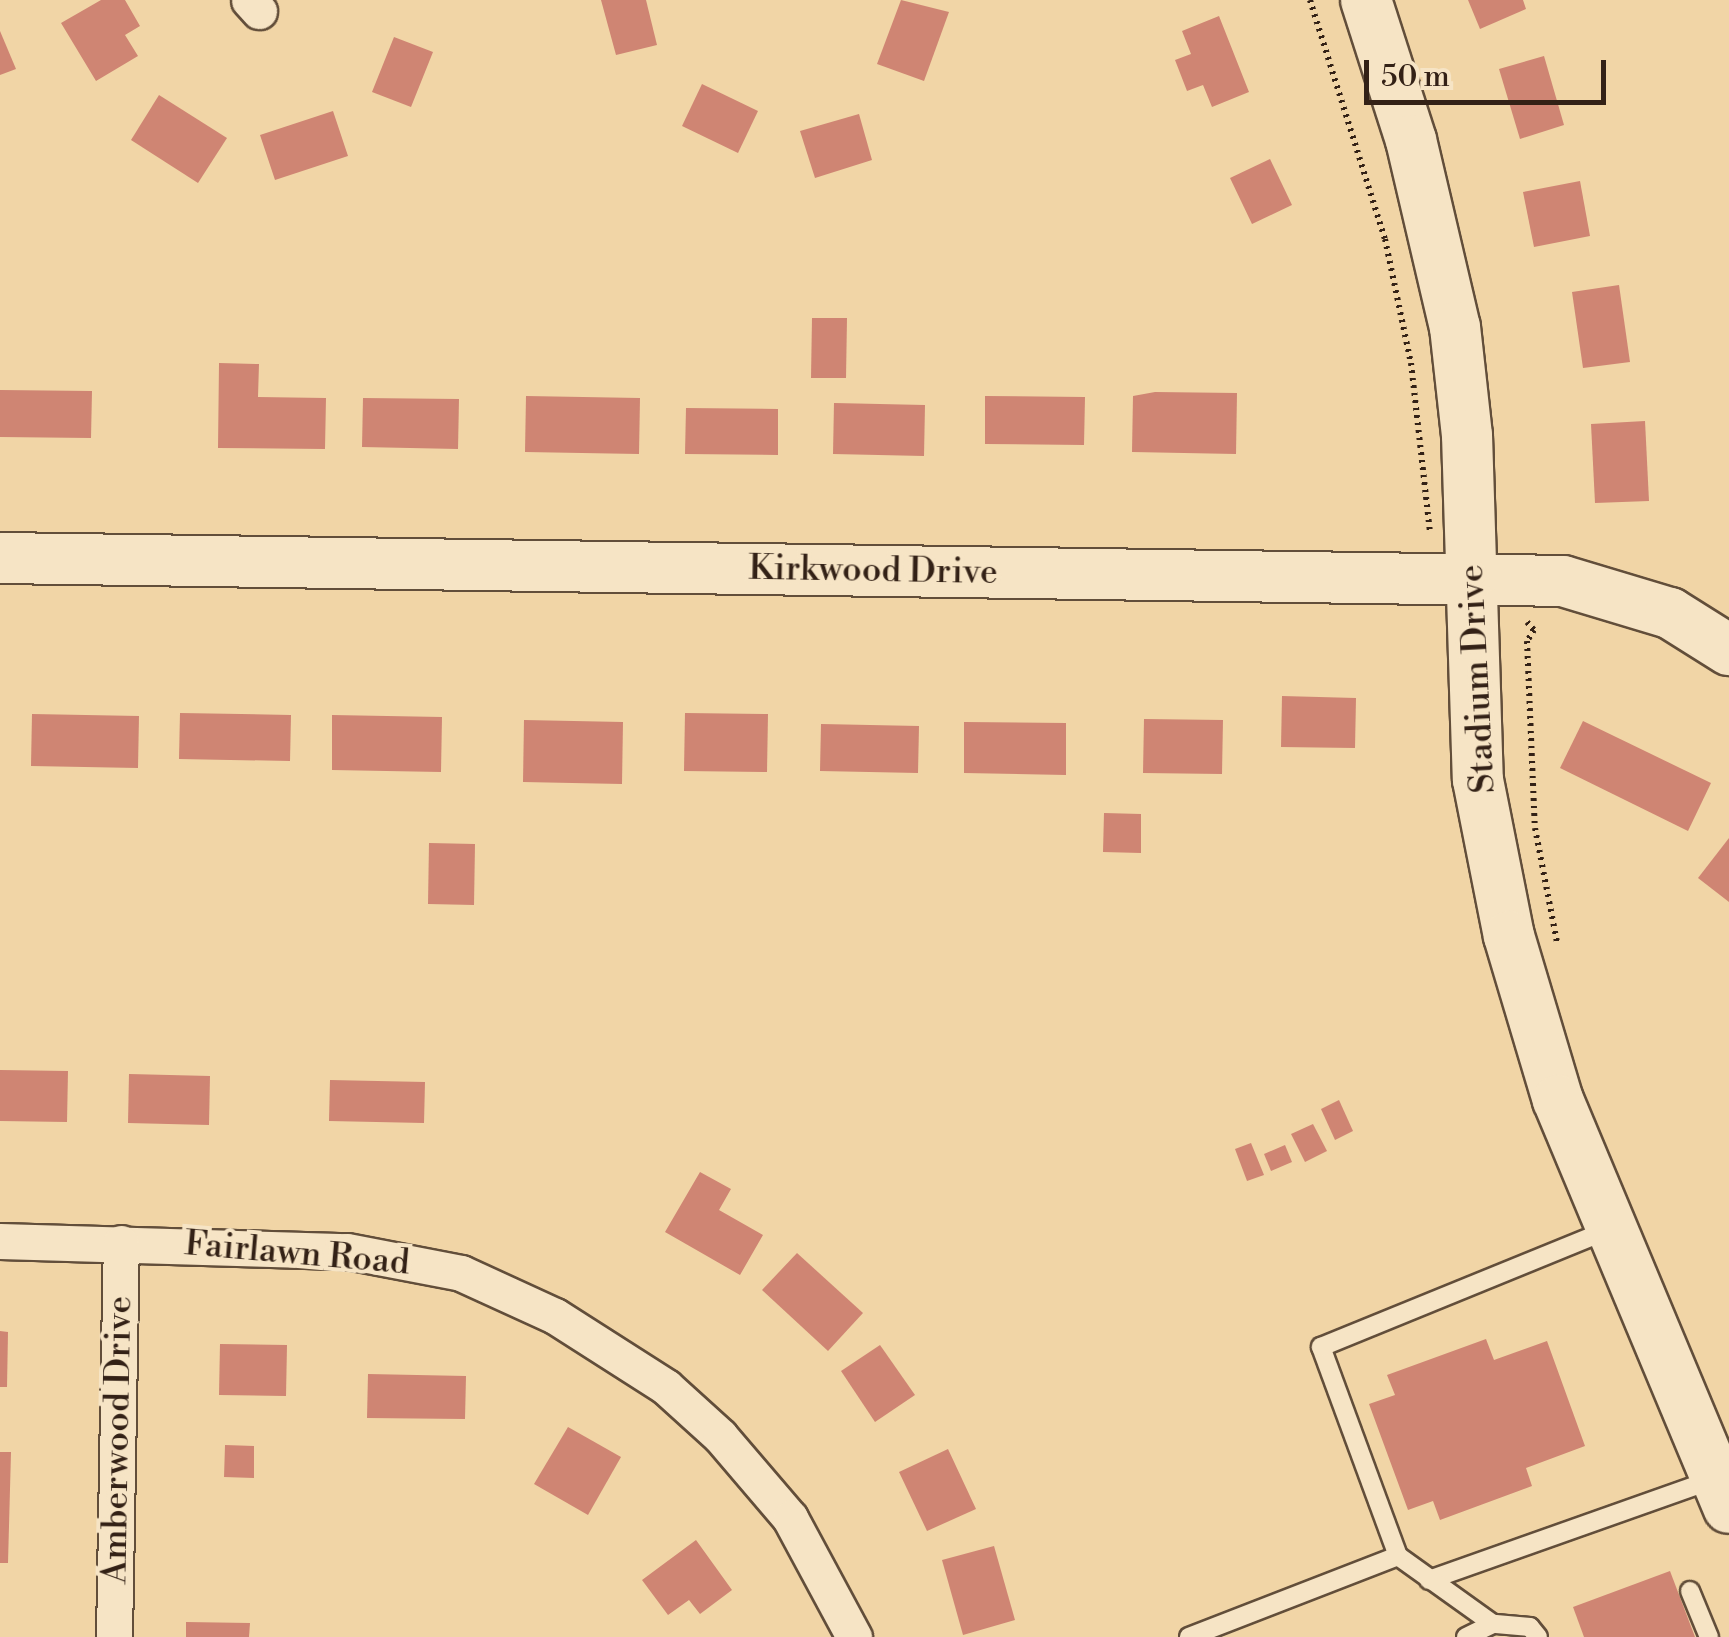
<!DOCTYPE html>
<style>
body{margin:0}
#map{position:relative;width:1729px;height:1637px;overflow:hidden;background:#f1d5a6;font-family:"Libre Bodoni",serif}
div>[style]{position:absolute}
.building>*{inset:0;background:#cf8573}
.path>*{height:6px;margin-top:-3px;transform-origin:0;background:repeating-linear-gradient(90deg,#332116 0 2.5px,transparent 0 7.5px)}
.roads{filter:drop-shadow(2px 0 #624e3a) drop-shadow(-2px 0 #624e3a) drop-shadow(0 2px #624e3a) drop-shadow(0 -2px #624e3a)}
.lane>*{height:18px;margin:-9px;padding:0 9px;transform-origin:9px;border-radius:9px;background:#f6e4c5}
.street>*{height:35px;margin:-17.5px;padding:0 17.5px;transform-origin:17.5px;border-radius:17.5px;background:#f6e4c5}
.secondary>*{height:50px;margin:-25px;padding:0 25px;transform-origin:25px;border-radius:25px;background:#f6e4c5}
span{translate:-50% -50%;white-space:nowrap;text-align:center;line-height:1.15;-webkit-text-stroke:8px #f6e4c5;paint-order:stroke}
.street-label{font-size:35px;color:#332116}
.scale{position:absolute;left:1364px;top:60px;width:242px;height:45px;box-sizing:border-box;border:5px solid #332116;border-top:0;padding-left:12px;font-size:30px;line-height:35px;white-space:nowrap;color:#332116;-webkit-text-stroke:8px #f6e4c5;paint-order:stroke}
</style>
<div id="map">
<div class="building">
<i style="clip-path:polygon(101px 0,125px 0,140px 26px,125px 35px,138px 56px,96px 81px,61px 23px)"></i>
<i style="clip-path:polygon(601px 0,646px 0,657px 45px,616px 55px)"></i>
<i style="clip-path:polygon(901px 0,949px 12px,924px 81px,877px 64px)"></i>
<i style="clip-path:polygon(1468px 0,1523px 0,1526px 9px,1480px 29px)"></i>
<i style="clip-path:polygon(1219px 16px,1249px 92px,1212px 107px,1203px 85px,1187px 91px,1175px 60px,1191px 54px,1182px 31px)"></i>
<i style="clip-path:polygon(0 31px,16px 69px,0 75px)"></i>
<i style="clip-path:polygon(394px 37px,433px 52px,411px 107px,372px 92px)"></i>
<i style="clip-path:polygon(1544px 56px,1564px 125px,1520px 139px,1499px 69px)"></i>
<i style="clip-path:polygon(702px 84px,758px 111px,738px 153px,682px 126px)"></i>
<i style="clip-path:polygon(159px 95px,227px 138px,198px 183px,131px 140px)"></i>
<i style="clip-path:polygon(333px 111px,348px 156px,275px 180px,260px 135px)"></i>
<i style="clip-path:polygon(859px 114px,872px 160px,815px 178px,800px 131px)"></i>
<i style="clip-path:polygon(1270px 159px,1292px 205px,1252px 224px,1230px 178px)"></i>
<i style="clip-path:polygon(1580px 181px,1590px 236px,1534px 247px,1523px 192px)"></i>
<i style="clip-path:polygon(1619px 285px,1630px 362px,1583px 368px,1572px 292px)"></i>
<i style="clip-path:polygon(812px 318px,847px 318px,846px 378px,811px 378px)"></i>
<i style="clip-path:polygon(219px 363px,259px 364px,258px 397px,326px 398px,325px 449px,218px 448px)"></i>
<i style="clip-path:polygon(0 390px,92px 391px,91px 438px,0 437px)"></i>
<i style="clip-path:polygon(1155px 392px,1237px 393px,1236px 454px,1132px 452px,1133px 396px)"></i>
<i style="clip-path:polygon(526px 396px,640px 398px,639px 454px,525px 452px)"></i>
<i style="clip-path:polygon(985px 396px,1085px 397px,1084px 445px,985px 444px)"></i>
<i style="clip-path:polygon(363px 398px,459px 399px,458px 449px,362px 447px)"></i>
<i style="clip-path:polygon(834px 403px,925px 405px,924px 456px,833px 454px)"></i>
<i style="clip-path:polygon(686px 408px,778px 409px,778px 455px,685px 454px)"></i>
<i style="clip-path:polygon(1645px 421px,1649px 501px,1595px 503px,1591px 424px)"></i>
<i style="clip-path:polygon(1282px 696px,1356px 698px,1355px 748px,1281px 747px)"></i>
<i style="clip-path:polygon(180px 713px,291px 715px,290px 761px,179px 759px)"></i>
<i style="clip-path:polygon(685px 713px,768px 714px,767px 772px,684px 771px)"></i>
<i style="clip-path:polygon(32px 714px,139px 716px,138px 768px,31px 766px)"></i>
<i style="clip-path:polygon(332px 715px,442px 717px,441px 772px,332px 770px)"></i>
<i style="clip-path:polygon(1144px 719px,1223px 720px,1222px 774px,1143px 773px)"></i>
<i style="clip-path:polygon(524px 720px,623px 722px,622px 784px,523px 782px)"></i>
<i style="clip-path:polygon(1583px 721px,1711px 783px,1688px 831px,1560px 768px)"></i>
<i style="clip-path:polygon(964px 722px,1066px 723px,1066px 775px,964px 773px)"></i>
<i style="clip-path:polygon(821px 724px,919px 726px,918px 773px,820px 771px)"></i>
<i style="clip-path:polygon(1104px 813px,1141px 814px,1141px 853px,1103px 852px)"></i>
<i style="clip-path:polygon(1729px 838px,1729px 902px,1698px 878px)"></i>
<i style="clip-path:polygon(429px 843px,475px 844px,474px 905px,428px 904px)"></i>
<i style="clip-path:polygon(0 1070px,68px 1071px,67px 1122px,0 1121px)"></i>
<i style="clip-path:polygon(129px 1074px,210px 1076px,209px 1125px,128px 1123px)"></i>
<i style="clip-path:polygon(330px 1080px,425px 1082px,424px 1123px,329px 1121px)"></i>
<i style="clip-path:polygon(1339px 1100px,1353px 1131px,1335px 1140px,1321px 1109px)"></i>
<i style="clip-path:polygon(1313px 1124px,1327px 1151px,1305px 1162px,1291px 1134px)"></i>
<i style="clip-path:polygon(1251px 1143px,1264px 1175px,1247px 1181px,1235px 1149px)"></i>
<i style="clip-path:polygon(1285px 1145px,1292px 1162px,1271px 1171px,1264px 1154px)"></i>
<i style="clip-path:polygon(700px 1172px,731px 1189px,719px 1210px,763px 1235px,740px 1275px,665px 1232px)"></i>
<i style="clip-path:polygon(797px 1253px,863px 1313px,828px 1351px,762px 1290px)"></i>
<i style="clip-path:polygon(0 1331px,8px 1332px,7px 1387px,0 1387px)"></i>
<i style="clip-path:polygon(1486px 1339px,1494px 1360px,1547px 1341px,1585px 1446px,1526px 1468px,1532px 1486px,1440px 1520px,1433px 1501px,1408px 1510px,1369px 1404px,1395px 1395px,1387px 1375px)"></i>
<i style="clip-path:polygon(220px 1344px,287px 1345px,286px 1396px,219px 1395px)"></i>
<i style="clip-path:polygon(880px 1345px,915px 1395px,875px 1422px,841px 1371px)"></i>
<i style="clip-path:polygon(368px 1374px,466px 1376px,465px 1419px,367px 1418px)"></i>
<i style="clip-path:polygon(568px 1427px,621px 1457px,588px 1515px,534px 1484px)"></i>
<i style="clip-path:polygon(225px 1445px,254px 1446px,254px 1478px,224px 1477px)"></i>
<i style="clip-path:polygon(948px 1449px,976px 1509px,927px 1531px,899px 1472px)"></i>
<i style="clip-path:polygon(0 1452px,11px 1452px,8px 1563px,0 1563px)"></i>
<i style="clip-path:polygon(696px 1540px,732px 1590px,700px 1614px,689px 1600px,668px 1615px,642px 1580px)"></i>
<i style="clip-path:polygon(994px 1546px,1015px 1620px,963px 1635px,942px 1560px)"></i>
<i style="clip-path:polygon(1670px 1571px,1695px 1637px,1584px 1637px,1573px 1607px)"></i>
<i style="clip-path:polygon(186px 1622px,250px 1623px,249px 1637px,186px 1637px)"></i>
</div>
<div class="path">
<i style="left:1310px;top:0;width:250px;rotate:72.6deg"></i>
<i style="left:1385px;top:239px;width:127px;rotate:78.2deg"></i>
<i style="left:1411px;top:363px;width:171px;rotate:83.6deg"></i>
<i style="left:1527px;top:622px;width:11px;rotate:49deg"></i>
<i style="left:1534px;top:630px;width:13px;rotate:122deg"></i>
<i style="left:1527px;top:641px;width:187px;rotate:87.6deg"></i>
<i style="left:1535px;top:828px;width:116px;rotate:79.1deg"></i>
</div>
<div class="roads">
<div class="lane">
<i style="left:1429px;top:1580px;width:299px;rotate:-19.5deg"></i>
<i style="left:1690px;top:1591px;width:50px;rotate:67.6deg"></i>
<i style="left:1189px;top:1637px;width:224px;rotate:-21.2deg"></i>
<i style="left:1466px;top:1637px;width:30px;rotate:-26deg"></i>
<i style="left:1538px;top:1637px;width:13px;rotate:-129deg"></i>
<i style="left:1530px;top:1627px;width:37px;rotate:-175deg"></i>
<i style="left:1493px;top:1624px;width:117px;rotate:-144.4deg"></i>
<i style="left:1398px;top:1556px;width:223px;rotate:-110.2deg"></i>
<i style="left:1321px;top:1347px;width:310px;rotate:-22.2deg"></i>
</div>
<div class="street">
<i style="left:249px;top:0;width:15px;rotate:48deg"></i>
<i style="left:0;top:1241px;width:347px;rotate:1.7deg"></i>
<i style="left:347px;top:1251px;width:116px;rotate:10.9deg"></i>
<i style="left:461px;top:1273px;width:103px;rotate:24.6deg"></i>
<i style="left:555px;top:1316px;width:132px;rotate:32.6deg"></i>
<i style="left:666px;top:1387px;width:73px;rotate:42.2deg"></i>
<i style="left:720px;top:1436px;width:108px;rotate:49.5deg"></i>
<i style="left:790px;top:1518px;width:135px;rotate:61.7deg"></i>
<i style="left:114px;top:1637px;width:394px;rotate:-89deg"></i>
</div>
<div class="secondary">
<i style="left:1366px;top:0;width:147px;rotate:72.2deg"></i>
<i style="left:1411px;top:140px;width:192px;rotate:76.8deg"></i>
<i style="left:1455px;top:327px;width:109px;rotate:83.7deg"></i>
<i style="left:1467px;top:435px;width:345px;rotate:88.2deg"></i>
<i style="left:1478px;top:780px;width:159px;rotate:78.8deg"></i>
<i style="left:1509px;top:936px;width:171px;rotate:73.4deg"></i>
<i style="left:1558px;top:1100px;width:442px;rotate:67.3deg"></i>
<i style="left:0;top:558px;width:1563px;rotate:0.84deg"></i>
<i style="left:1563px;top:581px;width:112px;rotate:16.7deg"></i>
<i style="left:1670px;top:613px;width:70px;rotate:32.1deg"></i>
</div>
</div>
<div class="street-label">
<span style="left:873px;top:571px;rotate:1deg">Kirkwood Drive</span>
<span style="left:1478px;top:679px;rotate:-93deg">Stadium Drive</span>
<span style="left:297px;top:1254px;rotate:5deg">Fairlawn Road</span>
<span style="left:118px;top:1440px;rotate:-89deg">Amberwood Drive</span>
</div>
<div class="scale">50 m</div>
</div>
